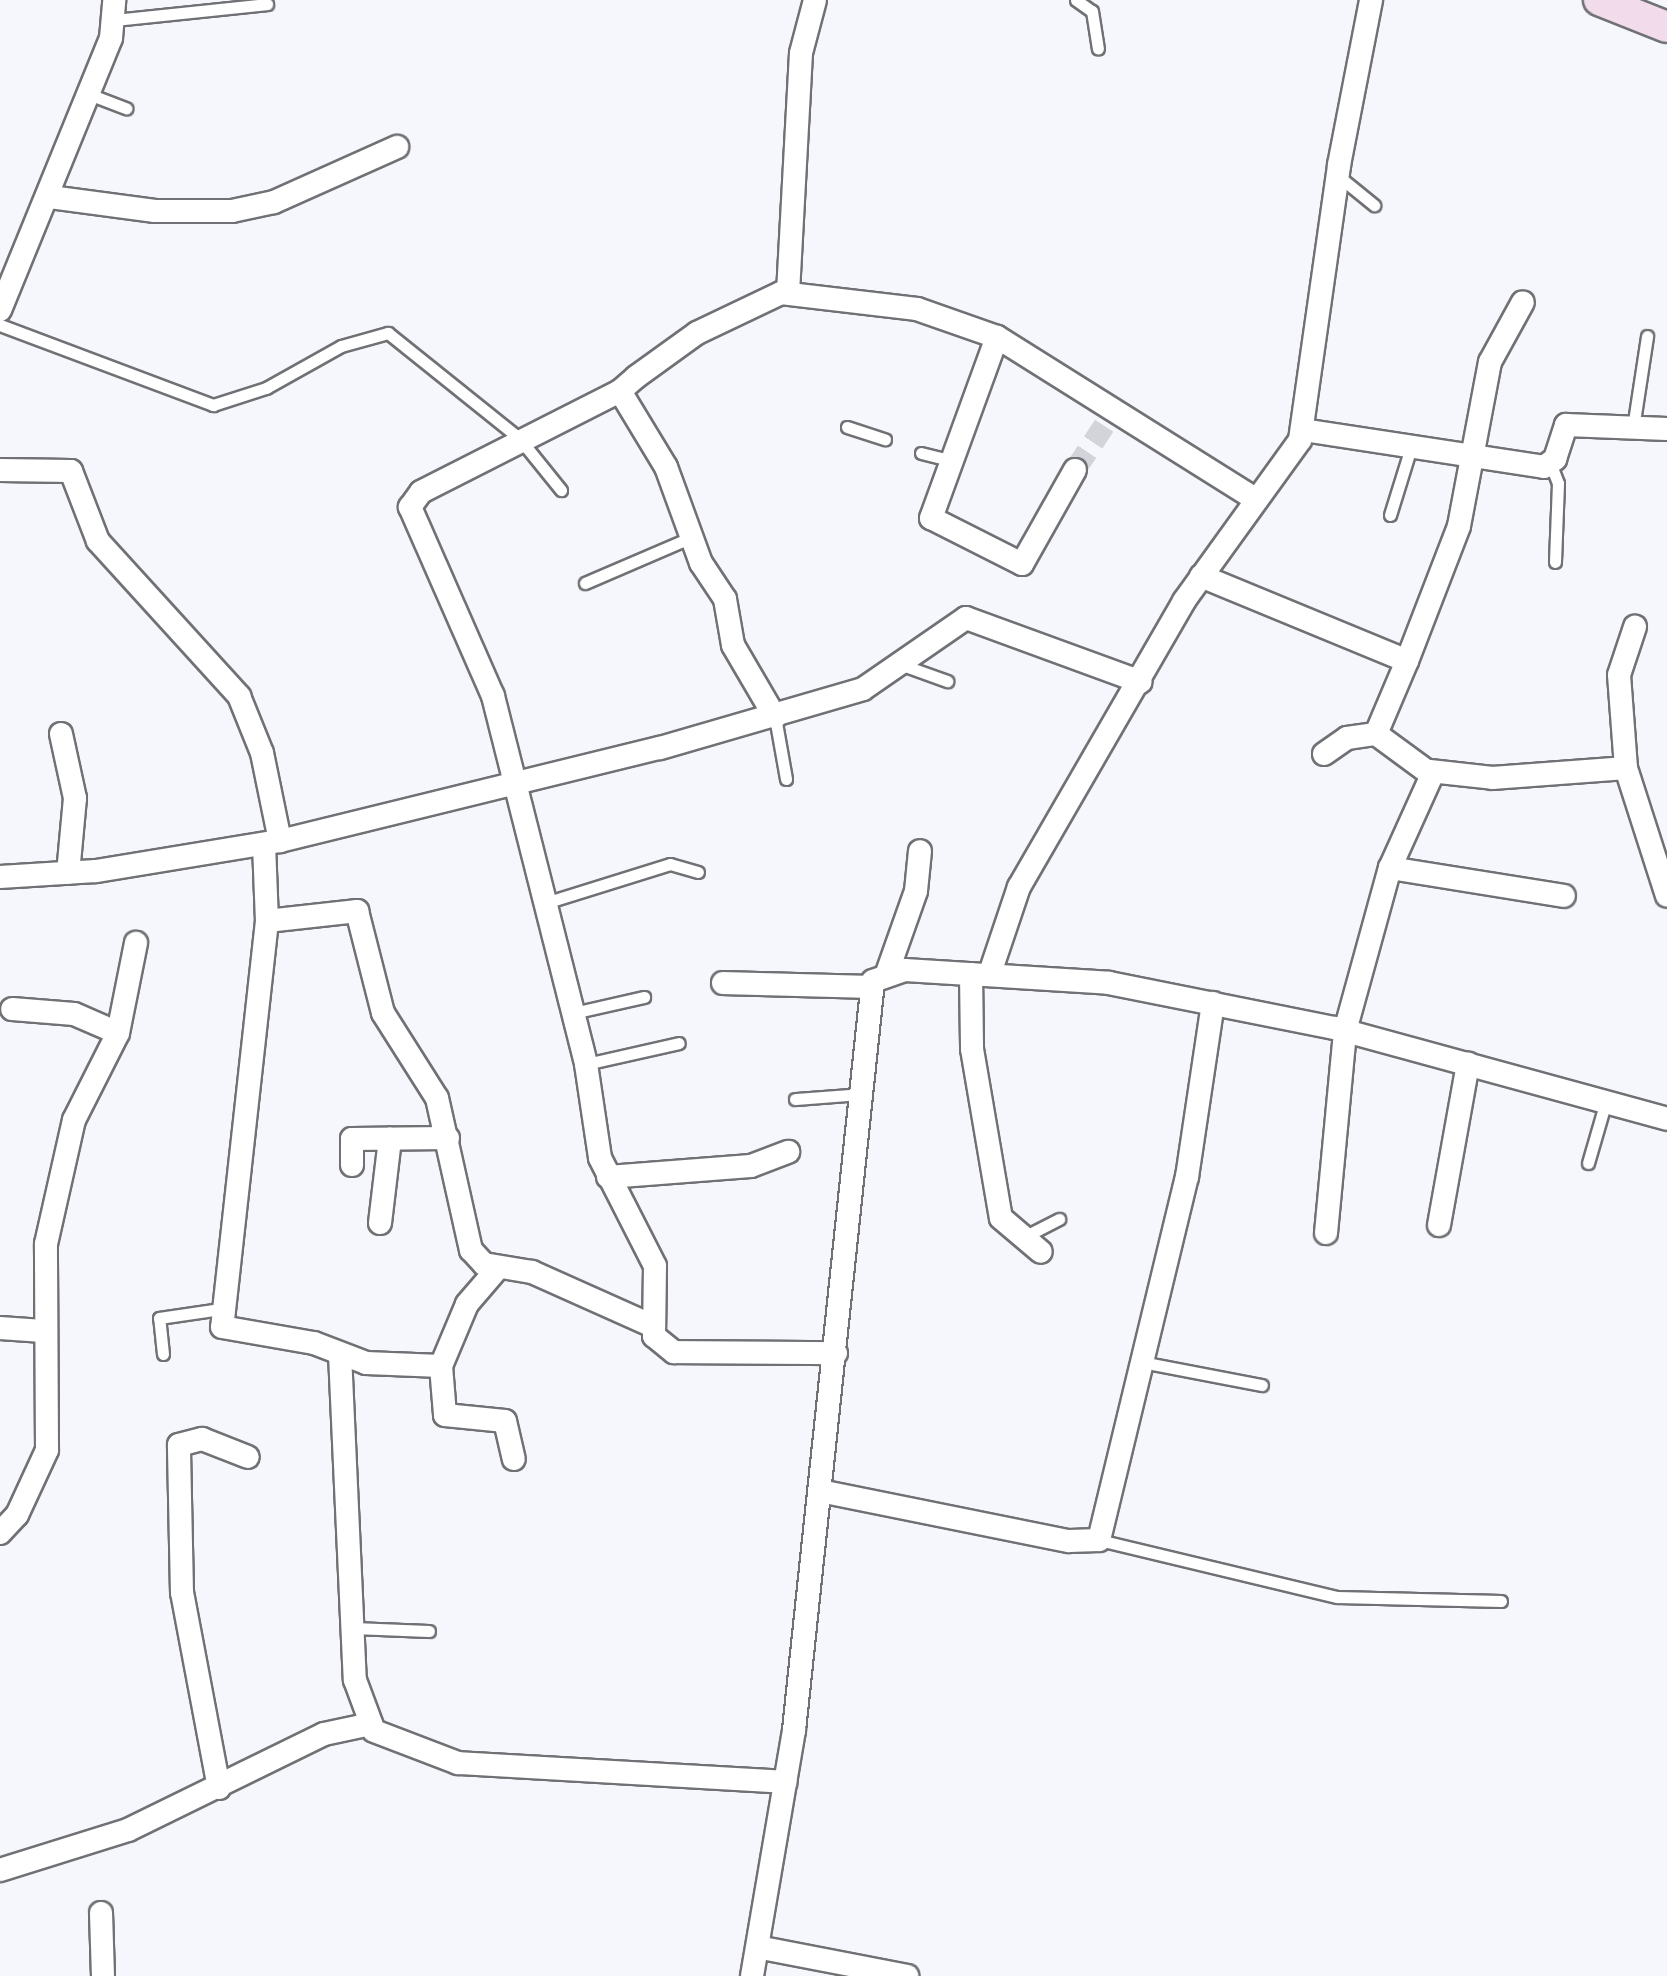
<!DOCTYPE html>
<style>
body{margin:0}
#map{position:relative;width:1667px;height:1976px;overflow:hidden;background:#f6f7fc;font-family:"Noto Sans",sans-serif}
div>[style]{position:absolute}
.street-tunnel>*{height:22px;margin-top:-11px;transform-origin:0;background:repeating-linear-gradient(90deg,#d3d4d9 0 22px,transparent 0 33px)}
.roads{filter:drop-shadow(2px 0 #707175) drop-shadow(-2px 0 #707175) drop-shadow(0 2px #707175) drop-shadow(0 -2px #707175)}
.lane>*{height:11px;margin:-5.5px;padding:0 5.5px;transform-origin:5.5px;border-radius:5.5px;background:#fff}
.street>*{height:22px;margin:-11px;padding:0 11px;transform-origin:11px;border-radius:11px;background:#fff}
.secondary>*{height:30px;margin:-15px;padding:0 15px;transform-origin:15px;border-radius:15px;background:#f2dbea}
span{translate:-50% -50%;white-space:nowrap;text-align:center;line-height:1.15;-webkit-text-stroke:7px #fff;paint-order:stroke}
</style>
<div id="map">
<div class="street-tunnel">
<i style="left:1075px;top:470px;width:53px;rotate:-56.6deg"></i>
</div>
<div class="roads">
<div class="lane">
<i style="left:1076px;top:0;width:19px;rotate:35deg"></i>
<i style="left:1092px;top:11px;width:38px;rotate:81deg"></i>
<i style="left:115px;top:20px;width:153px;rotate:-6deg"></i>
<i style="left:89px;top:94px;width:40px;rotate:21deg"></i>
<i style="left:1337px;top:175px;width:48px;rotate:39deg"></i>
<i style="left:0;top:325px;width:228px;rotate:20.6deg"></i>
<i style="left:213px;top:405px;width:56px;rotate:-17.8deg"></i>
<i style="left:266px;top:388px;width:86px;rotate:-29.2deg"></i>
<i style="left:341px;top:346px;width:49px;rotate:-15.5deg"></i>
<i style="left:388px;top:333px;width:168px;rotate:38.7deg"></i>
<i style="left:519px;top:438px;width:67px;rotate:51.1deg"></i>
<i style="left:847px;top:427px;width:40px;rotate:18deg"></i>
<i style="left:1633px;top:428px;width:93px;rotate:-81.3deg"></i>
<i style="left:921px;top:453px;width:29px;rotate:14deg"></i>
<i style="left:1551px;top:465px;width:19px;rotate:69deg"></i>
<i style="left:1558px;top:483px;width:79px;rotate:92.2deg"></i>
<i style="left:1390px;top:515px;width:74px;rotate:-72.8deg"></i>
<i style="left:585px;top:583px;width:116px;rotate:-23.3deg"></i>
<i style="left:905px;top:666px;width:45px;rotate:19.7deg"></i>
<i style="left:775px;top:717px;width:63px;rotate:79.9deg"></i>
<i style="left:545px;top:903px;width:131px;rotate:-17.3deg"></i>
<i style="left:670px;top:864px;width:29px;rotate:16deg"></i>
<i style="left:573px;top:1013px;width:73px;rotate:-12.7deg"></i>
<i style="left:586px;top:1064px;width:95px;rotate:-12.7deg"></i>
<i style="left:795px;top:1099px;width:66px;rotate:-4.3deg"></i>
<i style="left:1588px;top:1163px;width:65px;rotate:-73.8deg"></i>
<i style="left:1020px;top:1239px;width:44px;rotate:-27.1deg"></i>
<i style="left:163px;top:1354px;width:36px;rotate:-96deg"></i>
<i style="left:159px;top:1318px;width:62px;rotate:-8.4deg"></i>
<i style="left:1141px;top:1362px;width:123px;rotate:10.8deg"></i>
<i style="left:1099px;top:1540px;width:245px;rotate:13.5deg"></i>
<i style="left:1337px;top:1597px;width:164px;rotate:1.4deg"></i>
<i style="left:353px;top:1628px;width:76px;rotate:2.3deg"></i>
</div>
<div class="street">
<i style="left:50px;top:197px;width:106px;rotate:7.6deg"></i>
<i style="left:155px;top:211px;width:77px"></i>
<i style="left:232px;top:211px;width:43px;rotate:-12.1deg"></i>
<i style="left:274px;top:202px;width:135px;rotate:-24.1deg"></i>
<i style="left:788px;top:293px;width:240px;rotate:-86.9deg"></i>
<i style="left:801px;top:53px;width:55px;rotate:-75.2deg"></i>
<i style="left:0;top:310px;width:294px;rotate:-67.8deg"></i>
<i style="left:111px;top:38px;width:38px;rotate:-85deg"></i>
<i style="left:997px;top:337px;width:303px;rotate:32.1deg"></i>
<i style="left:620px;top:391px;width:223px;rotate:153.1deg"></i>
<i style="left:421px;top:492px;width:19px;rotate:126deg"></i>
<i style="left:410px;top:507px;width:206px;rotate:66.3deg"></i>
<i style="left:493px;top:696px;width:380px;rotate:75.8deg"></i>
<i style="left:586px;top:1064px;width:95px;rotate:81.5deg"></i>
<i style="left:600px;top:1158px;width:121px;rotate:63deg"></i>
<i style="left:655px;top:1266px;width:70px;rotate:90.8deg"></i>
<i style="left:654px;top:1336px;width:26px;rotate:39deg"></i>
<i style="left:674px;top:1352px;width:162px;rotate:0.4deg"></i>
<i style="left:1303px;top:430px;width:244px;rotate:8.7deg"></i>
<i style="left:1544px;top:467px;width:14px;rotate:-36deg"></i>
<i style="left:1555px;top:459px;width:36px;rotate:-72deg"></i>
<i style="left:1566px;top:425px;width:101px;rotate:2.3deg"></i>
<i style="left:0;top:470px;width:71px;rotate:0.8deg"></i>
<i style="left:71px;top:471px;width:75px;rotate:68.9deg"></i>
<i style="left:98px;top:541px;width:210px;rotate:47.7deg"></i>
<i style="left:239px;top:696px;width:61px;rotate:68deg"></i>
<i style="left:262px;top:753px;width:90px;rotate:78.4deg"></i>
<i style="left:1201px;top:576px;width:223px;rotate:22.4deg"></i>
<i style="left:1407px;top:661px;width:145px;rotate:-68.9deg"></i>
<i style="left:1459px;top:526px;width:167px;rotate:-79.3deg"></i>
<i style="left:1490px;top:362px;width:68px;rotate:-61.2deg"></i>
<i style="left:775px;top:717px;width:83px;rotate:-120.3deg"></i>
<i style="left:733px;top:645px;width:47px;rotate:-99.9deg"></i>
<i style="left:725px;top:599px;width:43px;rotate:-123.7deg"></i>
<i style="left:701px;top:563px;width:102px;rotate:-110deg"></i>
<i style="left:666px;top:467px;width:89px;rotate:-121.2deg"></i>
<i style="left:620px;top:391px;width:21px;rotate:-41deg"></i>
<i style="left:636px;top:377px;width:75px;rotate:-35.8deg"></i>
<i style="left:697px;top:333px;width:93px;rotate:-25.5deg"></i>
<i style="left:781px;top:293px;width:137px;rotate:6.7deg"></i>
<i style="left:917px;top:309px;width:85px;rotate:19.3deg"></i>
<i style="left:997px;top:337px;width:193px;rotate:110deg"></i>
<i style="left:931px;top:518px;width:102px;rotate:26.8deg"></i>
<i style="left:1022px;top:564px;width:108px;rotate:-60.6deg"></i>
<i style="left:61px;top:734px;width:66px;rotate:77.7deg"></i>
<i style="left:75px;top:798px;width:75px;rotate:95.3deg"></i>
<i style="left:1324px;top:754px;width:28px;rotate:-35deg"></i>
<i style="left:1347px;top:738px;width:29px;rotate:-8deg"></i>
<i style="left:1626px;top:768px;width:93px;rotate:-94.3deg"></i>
<i style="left:1619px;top:675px;width:51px;rotate:-71.6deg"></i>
<i style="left:1430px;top:771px;width:63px;rotate:6.3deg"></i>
<i style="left:1493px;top:778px;width:133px;rotate:-4.3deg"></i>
<i style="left:1626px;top:768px;width:134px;rotate:72.2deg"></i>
<i style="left:264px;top:844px;width:77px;rotate:87.8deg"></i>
<i style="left:267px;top:921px;width:91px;rotate:-6.3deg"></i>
<i style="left:357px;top:911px;width:105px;rotate:75.7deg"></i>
<i style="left:383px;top:1013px;width:101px;rotate:57.6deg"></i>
<i style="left:437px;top:1098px;width:156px;rotate:77.4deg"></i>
<i style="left:471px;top:1250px;width:19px;rotate:47deg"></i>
<i style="left:484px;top:1264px;width:49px;rotate:9.5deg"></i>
<i style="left:532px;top:1272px;width:133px;rotate:24.1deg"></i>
<i style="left:1390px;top:868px;width:176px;rotate:9.1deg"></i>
<i style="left:0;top:877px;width:96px;rotate:-3.6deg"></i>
<i style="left:96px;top:871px;width:186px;rotate:-9.3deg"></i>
<i style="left:280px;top:841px;width:391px;rotate:-13.8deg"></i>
<i style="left:660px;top:748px;width:211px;rotate:-16.2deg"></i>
<i style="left:863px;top:689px;width:125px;rotate:-34.6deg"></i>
<i style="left:966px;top:618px;width:186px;rotate:20.1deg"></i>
<i style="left:267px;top:921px;width:408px;rotate:96.3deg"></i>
<i style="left:222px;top:1327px;width:93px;rotate:9.9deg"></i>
<i style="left:314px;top:1343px;width:56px;rotate:21deg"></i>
<i style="left:366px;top:1363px;width:75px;rotate:2.3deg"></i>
<i style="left:441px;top:1366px;width:67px;rotate:-67.2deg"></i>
<i style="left:467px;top:1304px;width:48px;rotate:-49.3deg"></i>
<i style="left:887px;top:973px;width:87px;rotate:-70.5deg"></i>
<i style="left:916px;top:891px;width:40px;rotate:-84.3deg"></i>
<i style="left:990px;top:973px;width:91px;rotate:-71.4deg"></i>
<i style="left:1019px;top:887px;width:330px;rotate:-60deg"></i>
<i style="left:1184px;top:601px;width:198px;rotate:-54.2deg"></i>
<i style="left:1300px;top:440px;width:278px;rotate:-81.9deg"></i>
<i style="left:1339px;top:165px;width:168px;rotate:-79deg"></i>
<i style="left:971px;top:974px;width:75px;rotate:89.2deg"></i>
<i style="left:972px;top:1049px;width:171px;rotate:80.3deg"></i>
<i style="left:1001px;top:1218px;width:52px;rotate:40.4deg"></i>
<i style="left:723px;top:983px;width:148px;rotate:1.5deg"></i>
<i style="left:118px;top:1033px;width:92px;rotate:-78.7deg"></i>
<i style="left:352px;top:1165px;width:26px;rotate:-90deg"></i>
<i style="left:352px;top:1139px;width:96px;rotate:-0.6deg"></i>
<i style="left:608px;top:1177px;width:143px;rotate:-4.4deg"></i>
<i style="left:751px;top:1166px;width:40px;rotate:-21deg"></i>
<i style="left:380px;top:1223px;width:85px;rotate:-83.2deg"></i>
<i style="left:1439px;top:1225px;width:164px;rotate:-79.8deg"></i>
<i style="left:1326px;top:1233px;width:203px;rotate:-84.6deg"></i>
<i style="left:1345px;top:1031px;width:169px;rotate:-74.6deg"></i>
<i style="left:1390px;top:868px;width:102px;rotate:-65.7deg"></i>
<i style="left:1432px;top:775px;width:69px;rotate:-143.8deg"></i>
<i style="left:1376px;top:734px;width:79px;rotate:-67deg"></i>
<i style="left:0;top:1328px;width:43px;rotate:4deg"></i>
<i style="left:340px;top:1354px;width:326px;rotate:87.4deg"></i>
<i style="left:355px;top:1680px;width:54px;rotate:69.6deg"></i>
<i style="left:374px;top:1731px;width:90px;rotate:20.9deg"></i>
<i style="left:458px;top:1763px;width:328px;rotate:3.3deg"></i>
<i style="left:441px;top:1366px;width:49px;rotate:85.3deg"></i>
<i style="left:445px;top:1415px;width:60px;rotate:5.7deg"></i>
<i style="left:505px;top:1421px;width:39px;rotate:77deg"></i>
<i style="left:820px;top:1491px;width:254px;rotate:11.4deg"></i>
<i style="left:1069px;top:1541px;width:30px;rotate:-2deg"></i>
<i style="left:1099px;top:1540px;width:374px;rotate:-76.4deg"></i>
<i style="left:1187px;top:1177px;width:176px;rotate:-81.5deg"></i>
<i style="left:0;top:1533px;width:25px;rotate:-47deg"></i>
<i style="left:17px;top:1515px;width:72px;rotate:-65.2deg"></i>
<i style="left:47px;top:1450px;width:206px;rotate:-90.3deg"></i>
<i style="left:46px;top:1244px;width:127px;rotate:-77.3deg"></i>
<i style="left:74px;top:1120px;width:97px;rotate:-63.2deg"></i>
<i style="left:118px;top:1033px;width:48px;rotate:-156.6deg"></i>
<i style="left:74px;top:1014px;width:62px;rotate:-175.4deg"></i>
<i style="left:219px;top:1788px;width:198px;rotate:-100.7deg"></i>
<i style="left:182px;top:1593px;width:148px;rotate:-91.2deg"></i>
<i style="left:179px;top:1445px;width:24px;rotate:-15deg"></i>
<i style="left:202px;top:1439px;width:49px;rotate:21.4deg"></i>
<i style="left:0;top:1870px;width:134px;rotate:-17.4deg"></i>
<i style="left:128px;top:1830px;width:218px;rotate:-26.1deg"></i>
<i style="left:324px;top:1734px;width:48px;rotate:-12deg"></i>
<i style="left:101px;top:1913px;width:63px;rotate:88.2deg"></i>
<i style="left:762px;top:1948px;width:148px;rotate:10.9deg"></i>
<i style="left:752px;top:1976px;width:250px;rotate:-80.3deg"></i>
<i style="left:794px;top:1730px;width:753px;rotate:-83.98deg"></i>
<i style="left:873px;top:981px;width:34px;rotate:-19deg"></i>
<i style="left:905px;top:970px;width:204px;rotate:3.6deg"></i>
<i style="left:1109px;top:983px;width:230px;rotate:11.3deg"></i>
<i style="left:1335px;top:1028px;width:344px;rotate:15.3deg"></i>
</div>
<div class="secondary">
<i style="left:1599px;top:0;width:73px;rotate:21.7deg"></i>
</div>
</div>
</div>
